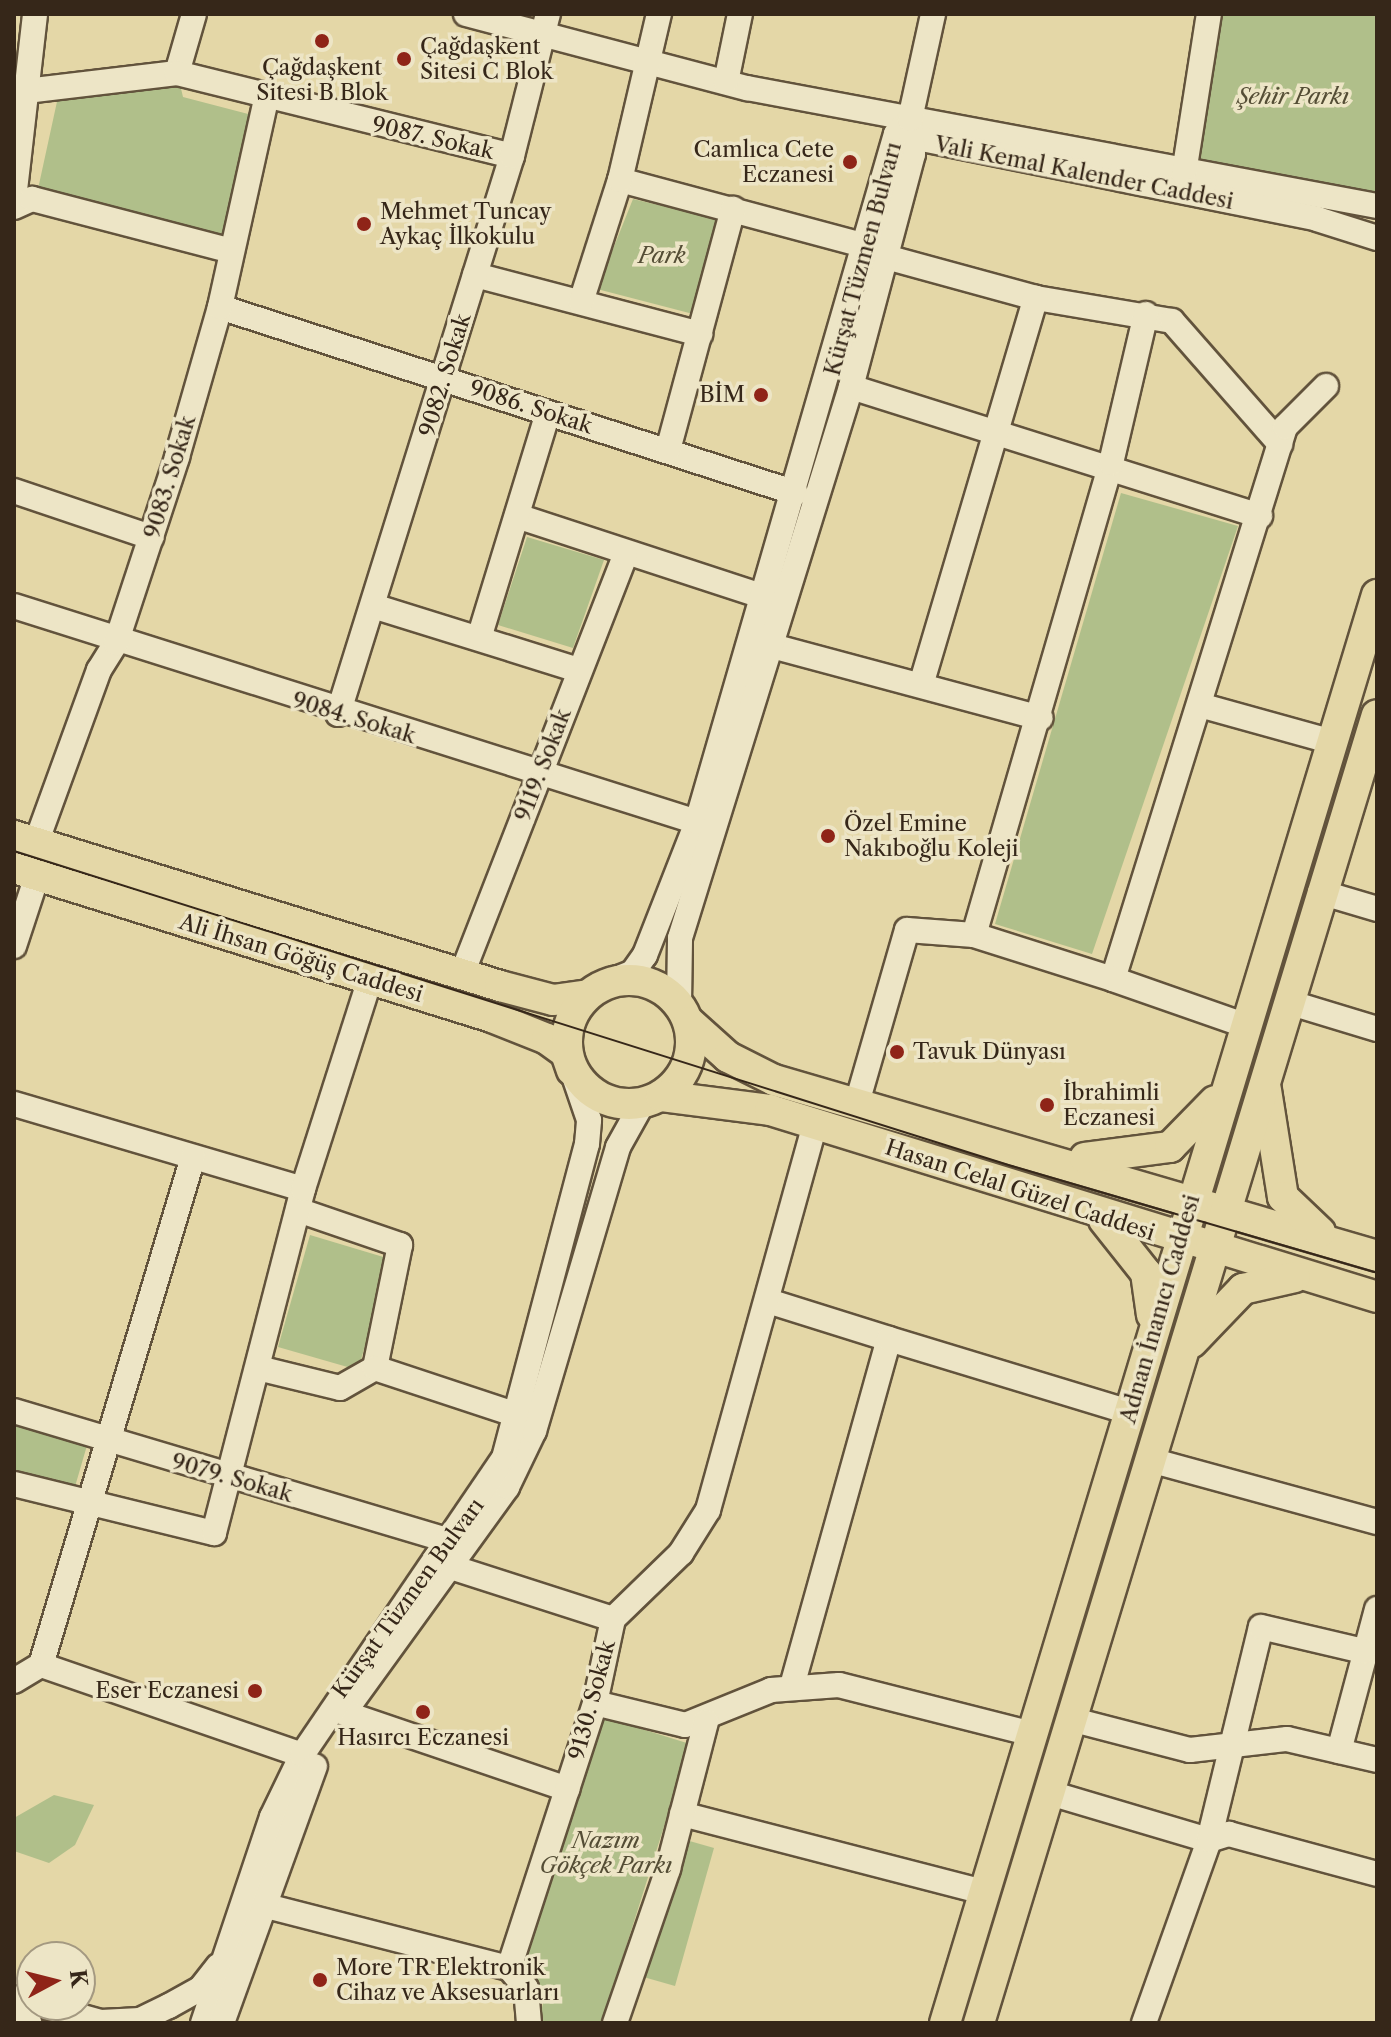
<!DOCTYPE html>
<meta charset="utf-8">
<style>
body{margin:0}
#map{position:relative;width:1391px;height:2037px;overflow:hidden;background:#e4d7a7;font-family:"Libre Caslon Text",serif}
div>[style]{position:absolute}
.green>*{inset:0;background:#b0bf8a}
.roads{filter:drop-shadow(2px 0 #62533c) drop-shadow(-2px 0 #62533c) drop-shadow(0 2px #62533c) drop-shadow(0 -2px #62533c)}
.minor>*{height:24px;margin:-12px;padding:0 12px;transform-origin:12px;border-radius:12px;background:#ede5c6}
.major>*{height:30px;margin:-15px;padding:0 15px;transform-origin:15px;border-radius:15px;background:#e4d7a7}
.major>.ring{margin:-15px;padding:0;box-sizing:content-box;background:none;border:30px solid #e4d7a7;border-radius:50%}
.tram>*{height:2px;margin:-1px;padding:0 1px;transform-origin:1px;border-radius:1px;background:#362719}
.dots>*{width:22px;height:22px;translate:-50% -50%;box-sizing:border-box;border:4px solid #ede5c6;border-radius:50%}
span{translate:-50% -50%;white-space:nowrap;text-align:center;line-height:1.15;-webkit-text-stroke:7px #ede5c6;paint-order:stroke}
.poi-label{font-size:22px;color:#362719}
.left{translate:0 -50%;text-align:left}
.right{translate:-100% -50%;text-align:right}
.park-label{font-size:22px;color:#544d35;font-style:italic}
.street-label{font-size:22px;color:#362719}
.frame{position:absolute;inset:0;border:16px solid #362719;pointer-events:none}
.north{position:absolute;left:16px;top:1941px;width:80px;height:80px;box-sizing:border-box;background:#ede5c6;border:2px solid #a49981;border-radius:50%;rotate:83deg;font-size:22px;font-weight:700;line-height:32px;text-align:center;color:#362719}
.north::after{content:'';display:block;margin:auto;width:28px;height:36px;background:#8f2418;clip-path:polygon(50% 0,100% 100%,50% 72%,0 100%)}
</style>
<div id="map">
<div class="green">
<i style="clip-path:polygon(1222px 14px,1377px 14px,1377px 192px,1194px 165px)"></i>
<i style="clip-path:polygon(179px 80px,183px 97px,252px 115px,223px 240px,38px 189px,58px 97px)"></i>
<i style="clip-path:polygon(633px 199px,722px 220px,697px 315px,597px 289px)"></i>
<i style="clip-path:polygon(1121px 493px,1238px 526px,1092px 954px,995px 924px)"></i>
<i style="clip-path:polygon(527px 537px,604px 560px,573px 648px,498px 625px)"></i>
<i style="clip-path:polygon(310px 1235px,390px 1259px,358px 1370px,278px 1347px)"></i>
<i style="clip-path:polygon(14px 1421px,88px 1442px,74px 1490px,14px 1473px)"></i>
<i style="clip-path:polygon(600px 1716px,690px 1744px,602px 2023px,539px 2023px,544px 1998px,519px 1965px)"></i>
<i style="clip-path:polygon(54px 1795px,94px 1805px,75px 1845px,49px 1863px,14px 1851px,14px 1818px)"></i>
<i style="clip-path:polygon(679px 1838px,714px 1848px,675px 1986px,640px 1976px)"></i>
</div>
<div class="roads">
<div class="minor">
<i style="left:466px;top:14px;width:291px;rotate:14.8deg"></i>
<i style="left:747px;top:88px;width:641px;rotate:10.61deg"></i>
<i style="left:177px;top:73px;width:61px;rotate:-73.9deg"></i>
<i style="left:726px;top:82px;width:69px;rotate:-78.4deg"></i>
<i style="left:26px;top:91px;width:152px;rotate:-6.8deg"></i>
<i style="left:177px;top:73px;width:345px;rotate:13.9deg"></i>
<i style="left:902px;top:135px;width:423px;rotate:11.4deg"></i>
<i style="left:1317px;top:219px;width:63px;rotate:17.6deg"></i>
<i style="left:1184px;top:173px;width:161px;rotate:-81.1deg"></i>
<i style="left:620px;top:180px;width:255px;rotate:15deg"></i>
<i style="left:14px;top:199px;width:186px;rotate:-83.5deg"></i>
<i style="left:14px;top:207px;width:20px;rotate:-24deg"></i>
<i style="left:32px;top:199px;width:203px;rotate:14.6deg"></i>
<i style="left:886px;top:257px;width:156px;rotate:15.3deg"></i>
<i style="left:1036px;top:298px;width:138px;rotate:9.6deg"></i>
<i style="left:1172px;top:321px;width:164px;rotate:48.7deg"></i>
<i style="left:475px;top:275px;width:233px;rotate:14.7deg"></i>
<i style="left:581px;top:302px;width:128px;rotate:-72.3deg"></i>
<i style="left:620px;top:180px;width:171px;rotate:-76.8deg"></i>
<i style="left:220px;top:307px;width:605px;rotate:17.9deg"></i>
<i style="left:851px;top:387px;width:429px;rotate:17.5deg"></i>
<i style="left:668px;top:450px;width:250px;rotate:-74.9deg"></i>
<i style="left:14px;top:491px;width:145px;rotate:18.6deg"></i>
<i style="left:517px;top:516px;width:261px;rotate:18.1deg"></i>
<i style="left:14px;top:606px;width:716px;rotate:17.55deg"></i>
<i style="left:373px;top:606px;width:215px;rotate:17.3deg"></i>
<i style="left:480px;top:635px;width:232px;rotate:-73deg"></i>
<i style="left:772px;top:646px;width:278px;rotate:15deg"></i>
<i style="left:921px;top:685px;width:404px;rotate:-73.5deg"></i>
<i style="left:1203px;top:706px;width:135px;rotate:15.5deg"></i>
<i style="left:338px;top:714px;width:584px;rotate:-72.68deg"></i>
<i style="left:512px;top:156px;width:146px;rotate:-75.8deg"></i>
<i style="left:36px;top:843px;width:184px;rotate:-70deg"></i>
<i style="left:99px;top:670px;width:32px;rotate:-58deg"></i>
<i style="left:116px;top:643px;width:196px;rotate:-71.8deg"></i>
<i style="left:177px;top:457px;width:156px;rotate:-74deg"></i>
<i style="left:220px;top:307px;width:213px;rotate:-77.5deg"></i>
<i style="left:1320px;top:892px;width:59px;rotate:16.6deg"></i>
<i style="left:974px;top:935px;width:491px;rotate:-73.8deg"></i>
<i style="left:1111px;top:463px;width:153px;rotate:-76.8deg"></i>
<i style="left:14px;top:946px;width:74px;rotate:-71.8deg"></i>
<i style="left:462px;top:974px;width:449px;rotate:-68.7deg"></i>
<i style="left:604px;top:984px;width:31px;rotate:-22deg"></i>
<i style="left:633px;top:972px;width:21px;rotate:-55deg"></i>
<i style="left:645px;top:955px;width:143px;rotate:-68.6deg"></i>
<i style="left:697px;top:822px;width:716px;rotate:-73.87deg"></i>
<i style="left:896px;top:134px;width:21px;rotate:-47deg"></i>
<i style="left:1288px;top:1002px;width:93px;rotate:16.9deg"></i>
<i style="left:679px;top:1004px;width:66px;rotate:-89.1deg"></i>
<i style="left:680px;top:938px;width:577px;rotate:-72.76deg"></i>
<i style="left:851px;top:387px;width:241px;rotate:-75.1deg"></i>
<i style="left:913px;top:154px;width:35px;rotate:-95deg"></i>
<i style="left:910px;top:119px;width:107px;rotate:-77.6deg"></i>
<i style="left:1247px;top:1026px;width:142px;rotate:-160.7deg"></i>
<i style="left:1113px;top:979px;width:578px;rotate:-72.69deg"></i>
<i style="left:1285px;top:427px;width:58px;rotate:-45deg"></i>
<i style="left:857px;top:1103px;width:180px;rotate:-73.9deg"></i>
<i style="left:907px;top:930px;width:67px;rotate:4.3deg"></i>
<i style="left:974px;top:935px;width:146px;rotate:17.6deg"></i>
<i style="left:14px;top:1104px;width:301px;rotate:16.4deg"></i>
<i style="left:298px;top:1210px;width:108px;rotate:18.9deg"></i>
<i style="left:400px;top:1245px;width:126px;rotate:101.5deg"></i>
<i style="left:768px;top:1301px;width:127px;rotate:17.4deg"></i>
<i style="left:258px;top:1368px;width:84px;rotate:13.7deg"></i>
<i style="left:340px;top:1388px;width:40px;rotate:-29.7deg"></i>
<i style="left:375px;top:1368px;width:150px;rotate:18.3deg"></i>
<i style="left:14px;top:1411px;width:456px;rotate:16.6deg"></i>
<i style="left:1154px;top:1461px;width:231px;rotate:15.3deg"></i>
<i style="left:14px;top:1484px;width:206px;rotate:13.8deg"></i>
<i style="left:214px;top:1533px;width:355px;rotate:-75.5deg"></i>
<i style="left:303px;top:1189px;width:220px;rotate:-72.3deg"></i>
<i style="left:451px;top:1567px;width:170px;rotate:17.8deg"></i>
<i style="left:41px;top:1665px;width:530px;rotate:-73.34deg"></i>
<i style="left:41px;top:1665px;width:276px;rotate:19deg"></i>
<i style="left:14px;top:1681px;width:31px;rotate:-31deg"></i>
<i style="left:792px;top:1686px;width:360px;rotate:-74.4deg"></i>
<i style="left:889px;top:1339px;width:252px;rotate:16.9deg"></i>
<i style="left:353px;top:1700px;width:263px;rotate:-54.1deg"></i>
<i style="left:507px;top:1487px;width:62px;rotate:-64.3deg"></i>
<i style="left:534px;top:1431px;width:296px;rotate:-73.5deg"></i>
<i style="left:618px;top:1147px;width:49px;rotate:-60.8deg"></i>
<i style="left:595px;top:1703px;width:93px;rotate:13.7deg"></i>
<i style="left:685px;top:1725px;width:93px;rotate:-22.1deg"></i>
<i style="left:771px;top:1690px;width:68px;rotate:-4.2deg"></i>
<i style="left:839px;top:1685px;width:199px;rotate:14.2deg"></i>
<i style="left:344px;top:1713px;width:236px;rotate:18.8deg"></i>
<i style="left:1070px;top:1719px;width:124px;rotate:14.5deg"></i>
<i style="left:1190px;top:1750px;width:98px;rotate:-6.5deg"></i>
<i style="left:1287px;top:1739px;width:92px;rotate:13.1deg"></i>
<i style="left:1339px;top:1751px;width:147px;rotate:-75deg"></i>
<i style="left:1050px;top:1793px;width:166px;rotate:16.5deg"></i>
<i style="left:1209px;top:1840px;width:21px;rotate:-17deg"></i>
<i style="left:1229px;top:1834px;width:153px;rotate:15.1deg"></i>
<i style="left:682px;top:1814px;width:312px;rotate:14.5deg"></i>
<i style="left:263px;top:1905px;width:254px;rotate:14.4deg"></i>
<i style="left:14px;top:1998px;width:19px;rotate:16deg"></i>
<i style="left:40px;top:2005px;width:66px;rotate:15.7deg"></i>
<i style="left:14px;top:2019px;width:16px;rotate:15deg"></i>
<i style="left:101px;top:2022px;width:39px;rotate:-3deg"></i>
<i style="left:140px;top:2020px;width:32px;rotate:-26deg"></i>
<i style="left:169px;top:2006px;width:37px;rotate:-29deg"></i>
<i style="left:201px;top:1988px;width:28px;rotate:-52deg"></i>
<i style="left:203px;top:2023px;width:217px;rotate:-71.5deg"></i>
<i style="left:272px;top:1817px;width:69px;rotate:-64.2deg"></i>
<i style="left:302px;top:1755px;width:359px;rotate:-55.8deg"></i>
<i style="left:504px;top:1458px;width:325px;rotate:-75.2deg"></i>
<i style="left:587px;top:1144px;width:24px;rotate:-85deg"></i>
<i style="left:589px;top:1120px;width:53px;rotate:-108.8deg"></i>
<i style="left:222px;top:2023px;width:273px;rotate:-70.1deg"></i>
<i style="left:529px;top:2023px;width:35px;rotate:-95deg"></i>
<i style="left:526px;top:1988px;width:26px;rotate:-130deg"></i>
<i style="left:509px;top:1968px;width:279px;rotate:-72deg"></i>
<i style="left:595px;top:1703px;width:86px;rotate:-77.9deg"></i>
<i style="left:613px;top:1619px;width:95px;rotate:-44.1deg"></i>
<i style="left:681px;top:1553px;width:51px;rotate:-57.9deg"></i>
<i style="left:708px;top:1510px;width:401px;rotate:-74.5deg"></i>
<i style="left:615px;top:2023px;width:163px;rotate:-71deg"></i>
<i style="left:668px;top:1869px;width:152px;rotate:-75.5deg"></i>
<i style="left:1144px;top:2023px;width:194px;rotate:-70.4deg"></i>
<i style="left:1209px;top:1840px;width:219px;rotate:-76.3deg"></i>
<i style="left:1261px;top:1627px;width:105px;rotate:13.2deg"></i>
</div>
<div class="major">
<i style="left:14px;top:836px;width:509px;rotate:17.15deg"></i>
<i style="left:500px;top:986px;width:55px;rotate:14.8deg"></i>
<i style="left:553px;top:1000px;width:34px;rotate:-8deg"></i>
<i style="left:14px;top:868px;width:501px;rotate:17.31deg"></i>
<i style="left:492px;top:1017px;width:59px;rotate:21.8deg"></i>
<i style="left:547px;top:1039px;width:24px;rotate:36deg"></i>
<i style="left:566px;top:1053px;width:18px;rotate:71deg"></i>
<i class="ring" style="left:567px;top:980px;width:94px;height:94px"></i>
<i style="left:689px;top:1022px;width:52px;rotate:41.9deg"></i>
<i style="left:728px;top:1057px;width:51px;rotate:26.6deg"></i>
<i style="left:774px;top:1080px;width:628px;rotate:16.27deg"></i>
<i style="left:1266px;top:1090px;width:108px;rotate:81deg"></i>
<i style="left:1283px;top:1197px;width:51px;rotate:43.4deg"></i>
<i style="left:661px;top:1096px;width:110px;rotate:7.3deg"></i>
<i style="left:770px;top:1110px;width:635px;rotate:17.12deg"></i>
<i style="left:1085px;top:1158px;width:86px;rotate:-7.4deg"></i>
<i style="left:1170px;top:1147px;width:64px;rotate:-45.6deg"></i>
<i style="left:1104px;top:1220px;width:68px;rotate:51.6deg"></i>
<i style="left:1146px;top:1273px;width:42px;rotate:81.9deg"></i>
<i style="left:1192px;top:1342px;width:74px;rotate:-46.1deg"></i>
<i style="left:1243px;top:1289px;width:53px;rotate:-13deg"></i>
<i style="left:945px;top:2023px;width:1492px;rotate:-73.17deg"></i>
<i style="left:979px;top:2023px;width:1367px;rotate:-73.08deg"></i>
</div>
</div>
<div class="tram">
<i style="left:14px;top:851px;width:1047px;rotate:17.52deg"></i>
<i style="left:1012px;top:1166px;width:380px;rotate:16.3deg"></i>
</div>
<div class="dots">
<i style="left:322px;top:41px;background:#8f2418"></i>
<i style="left:404px;top:59px;background:#8f2418"></i>
<i style="left:850px;top:162px;background:#8f2418"></i>
<i style="left:364px;top:224px;background:#8f2418"></i>
<i style="left:761px;top:395px;background:#8f2418"></i>
<i style="left:828px;top:836px;background:#8f2418"></i>
<i style="left:897px;top:1052px;background:#8f2418"></i>
<i style="left:1047px;top:1105px;background:#8f2418"></i>
<i style="left:255px;top:1691px;background:#8f2418"></i>
<i style="left:423px;top:1712px;background:#8f2418"></i>
<i style="left:320px;top:1980px;background:#8f2418"></i>
</div>
<div class="poi-label">
<span class="left" style="left:420px;top:59px">Çağdaşkent<br>Sitesi C Blok</span>
<span style="left:322px;top:80px">Çağdaşkent<br>Sitesi B Blok</span>
<span class="right" style="left:834px;top:162px">Camlıca Cete<br>Eczanesi</span>
<span class="left" style="left:380px;top:224px">Mehmet Tuncay<br>Aykaç İlkokulu</span>
<span class="right" style="left:745px;top:395px">BİM</span>
<span class="left" style="left:844px;top:836px">Özel Emine<br>Nakıboğlu Koleji</span>
<span class="left" style="left:913px;top:1052px">Tavuk Dünyası</span>
<span class="left" style="left:1063px;top:1105px">İbrahimli<br>Eczanesi</span>
<span class="right" style="left:239px;top:1691px">Eser Eczanesi</span>
<span style="left:423px;top:1738px">Hasırcı Eczanesi</span>
<span class="left" style="left:336px;top:1980px">More TR Elektronik<br>Cihaz ve Aksesuarları</span>
</div>
<div class="park-label">
<span style="left:1293px;top:97px">Şehir Parkı</span>
<span style="left:662px;top:256px">Park</span>
<span style="left:606px;top:1853px">Nazım<br>Gökçek Parkı</span>
</div>
<div class="street-label">
<span style="left:433px;top:138px;rotate:13deg">9087. Sokak</span>
<span style="left:1084px;top:173px;rotate:11deg">Vali Kemal Kalender Caddesi</span>
<span style="left:863px;top:259px;rotate:-75deg">Kürşat Tüzmen Bulvarı</span>
<span style="left:445px;top:375px;rotate:-73deg">9082. Sokak</span>
<span style="left:531px;top:407px;rotate:18deg">9086. Sokak</span>
<span style="left:170px;top:477px;rotate:-73deg">9083. Sokak</span>
<span style="left:354px;top:718px;rotate:17deg">9084. Sokak</span>
<span style="left:543px;top:765px;rotate:-69deg">9119. Sokak</span>
<span style="left:301px;top:958px;rotate:17deg">Ali İhsan Göğüş Caddesi</span>
<span style="left:1020px;top:1190px;rotate:18deg">Hasan Celal Güzel Caddesi</span>
<span style="left:1160px;top:1309px;rotate:-74deg">Adnan İnanıcı Caddesi</span>
<span style="left:232px;top:1478px;rotate:16deg">9079. Sokak</span>
<span style="left:408px;top:1598px;rotate:-54deg">Kürşat Tüzmen Bulvarı</span>
<span style="left:592px;top:1700px;rotate:-75deg">9130. Sokak</span>
</div>
<div class="frame"></div>
<div class="north">K</div>
</div>
